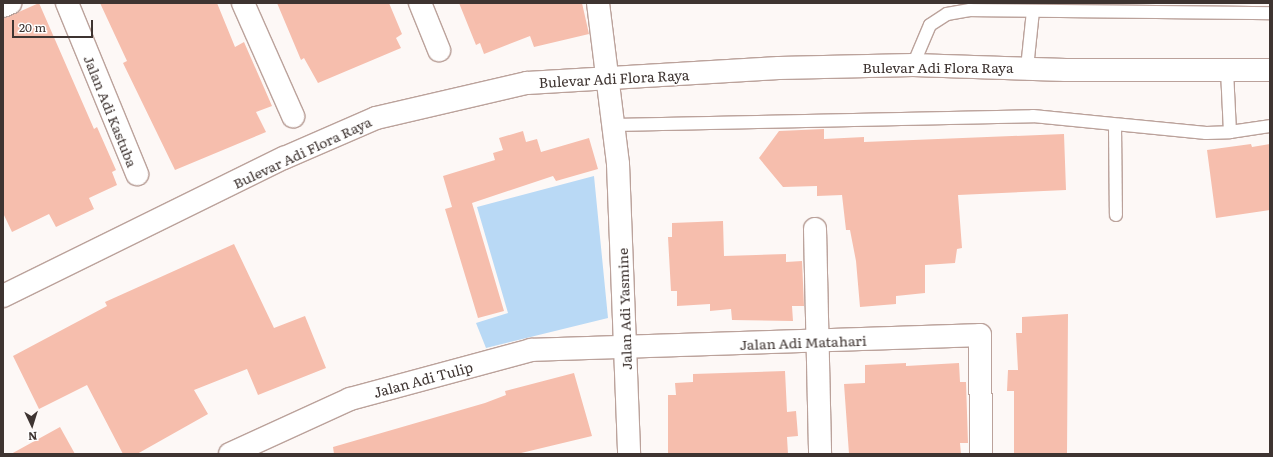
<!DOCTYPE html>
<style>
body{margin:0}
#map{position:relative;width:1273px;height:457px;overflow:hidden;background:#fdf8f6;font-family:Literata,serif}
div>[style]{position:absolute}
.water>*{inset:0;background:#b9d9f5}
.building>*{inset:0;background:#f6bead}
.roads{filter:drop-shadow(1px 0 #bba29b) drop-shadow(-1px 0 #bba29b) drop-shadow(0 1px #bba29b) drop-shadow(0 -1px #bba29b)}
.lane>*{height:12px;margin:-6px;padding:0 6px;transform-origin:6px;border-radius:6px;background:#fff}
.street>*{height:22px;margin:-11px;padding:0 11px;transform-origin:11px;border-radius:11px;background:#fff}
span{translate:-50% -50%;white-space:nowrap;text-align:center;line-height:1.15;-webkit-text-stroke:3px #fff;paint-order:stroke}
.street-label{font-size:14px;color:#3e3431}
.frame{position:absolute;inset:0;border:4px solid #3e3431;pointer-events:none}
.north{position:absolute;left:12px;top:405px;width:40px;height:40px;-webkit-text-stroke:3px #fff;paint-order:stroke;rotate:176deg;font-size:11px;font-weight:700;line-height:16px;text-align:center;color:#3e3431}
.north::after{content:'';display:block;margin:auto;width:14px;height:18px;background:#3e3431;clip-path:polygon(50% 0,100% 100%,50% 72%,0 100%)}
.scale{position:absolute;left:12px;top:20px;width:81px;height:18px;box-sizing:border-box;border:2px solid #3e3431;border-top:0;padding-left:5px;font-size:12px;line-height:14px;white-space:nowrap;color:#3e3431;-webkit-text-stroke:3px #fff;paint-order:stroke}
</style>
<div id="map">
<div class="water">
<i style="clip-path:polygon(594px 176px,608px 318px,486px 348px,476px 323px,508px 313px,477px 207px)"></i>
</div>
<div class="building">
<i style="clip-path:polygon(39px 3px,94px 129px,97px 127px,116px 170px,112px 172px,117px 185px,89px 198px,94px 209px,56px 227px,49px 214px,12px 232px,3px 213px,3px 19px)"></i>
<i style="clip-path:polygon(100px 3px,217px 3px,235px 47px,244px 42px,272px 106px,256px 112px,266px 132px,175px 170px,123px 63px,127px 61px)"></i>
<i style="clip-path:polygon(277px 3px,389px 3px,402px 34px,396px 38px,401px 48px,318px 83px,304px 58px,301px 60px)"></i>
<i style="clip-path:polygon(459px 3px,582px 3px,589px 34px,534px 47px,530px 36px,484px 54px,480px 43px,476px 45px)"></i>
<i style="clip-path:polygon(824px 129px,824px 139px,864px 137px,864px 142px,1064px 134px,1066px 190px,958px 195px,962px 248px,957px 249px,955px 263px,925px 265px,925px 293px,896px 296px,896px 304px,860px 307px,856px 261px,850px 230px,846px 230px,842px 195px,817px 196px,817px 186px,783px 187px,759px 158px,779px 131px)"></i>
<i style="clip-path:polygon(523px 131px,526px 142px,537px 139px,541px 152px,589px 138px,598px 169px,556px 181px,553px 176px,472px 203px,504px 311px,478px 318px,445px 209px,452px 207px,443px 176px,495px 160px,493px 153px,503px 150px,499px 138px)"></i>
<i style="clip-path:polygon(1251px 144px,1252px 147px,1270px 144px,1270px 210px,1216px 218px,1207px 150px)"></i>
<i style="clip-path:polygon(723px 221px,724px 256px,786px 254px,786px 262px,802px 261px,804px 306px,792px 306px,793px 321px,732px 320px,731px 309px,710px 311px,710px 304px,677px 306px,677px 291px,671px 291px,668px 237px,672px 237px,672px 223px)"></i>
<i style="clip-path:polygon(234px 244px,274px 328px,305px 316px,326px 368px,258px 395px,247px 369px,194px 390px,208px 414px,137px 454px,123px 454px,87px 385px,39px 409px,13px 356px,107px 306px,105px 302px)"></i>
<i style="clip-path:polygon(1068px 314px,1067px 454px,1014px 454px,1014px 391px,1007px 391px,1008px 370px,1018px 370px,1016px 333px,1022px 333px,1022px 317px)"></i>
<i style="clip-path:polygon(906px 363px,906px 366px,959px 363px,960px 382px,966px 382px,968px 443px,960px 443px,961px 454px,849px 454px,844px 384px,865px 383px,865px 365px)"></i>
<i style="clip-path:polygon(785px 371px,787px 412px,796px 411px,798px 436px,787px 437px,788px 454px,668px 454px,668px 395px,676px 395px,675px 383px,693px 382px,693px 374px)"></i>
<i style="clip-path:polygon(574px 373px,592px 436px,517px 454px,334px 454px,333px 447px,485px 403px,506px 395px,505px 391px)"></i>
<i style="clip-path:polygon(60px 427px,75px 454px,11px 454px)"></i>
</div>
<div class="roads">
<div class="lane">
<i style="left:913px;top:65px;width:43px;rotate:-67deg"></i>
<i style="left:930px;top:25px;width:20px;rotate:-33deg"></i>
<i style="left:947px;top:14px;width:23px;rotate:-10deg"></i>
<i style="left:970px;top:10px;width:300px;rotate:0.6deg"></i>
<i style="left:1027px;top:68px;width:57px;rotate:-84deg"></i>
<i style="left:614px;top:125px;width:419px;rotate:-1.2deg"></i>
<i style="left:1033px;top:116px;width:174px;rotate:5.6deg"></i>
<i style="left:1206px;top:133px;width:24px;rotate:-2deg"></i>
<i style="left:1230px;top:132px;width:62px;rotate:-92.8deg"></i>
<i style="left:1115px;top:126px;width:89px;rotate:89.4deg"></i>
<i style="left:1230px;top:132px;width:40px;rotate:-8.5deg"></i>
</div>
<div class="street">
<i style="left:67px;top:3px;width:185px;rotate:67.7deg"></i>
<i style="left:243px;top:3px;width:124px;rotate:66.1deg"></i>
<i style="left:420px;top:3px;width:51px;rotate:68deg"></i>
<i style="left:598px;top:3px;width:162px;rotate:82.9deg"></i>
<i style="left:618px;top:164px;width:290px;rotate:87.8deg"></i>
<i style="left:3px;top:6px;width:8px;rotate:-23deg"></i>
<i style="left:815px;top:229px;width:225px;rotate:88.7deg"></i>
<i style="left:3px;top:296px;width:313px;rotate:-26.2deg"></i>
<i style="left:284px;top:158px;width:100px;rotate:-23.5deg"></i>
<i style="left:376px;top:118px;width:155px;rotate:-13.1deg"></i>
<i style="left:527px;top:83px;width:252px;rotate:-3.4deg"></i>
<i style="left:779px;top:68px;width:134px;rotate:-1.3deg"></i>
<i style="left:913px;top:65px;width:153px;rotate:1.9deg"></i>
<i style="left:1066px;top:70px;width:204px"></i>
<i style="left:230px;top:454px;width:132px;rotate:-24.6deg"></i>
<i style="left:350px;top:399px;width:188px;rotate:-15.1deg"></i>
<i style="left:531px;top:350px;width:449px;rotate:-1.9deg"></i>
<i style="left:980px;top:335px;width:119px;rotate:89.5deg"></i>
</div>
</div>
<div class="street-label">
<span style="left:938px;top:67px">Bulevar Adi Flora Raya</span>
<span style="left:614px;top:78px;rotate:-3deg">Bulevar Adi Flora Raya</span>
<span style="left:111px;top:111px;rotate:68deg">Jalan Adi Kastuba</span>
<span style="left:302px;top:152px;rotate:-25deg">Bulevar Adi Flora Raya</span>
<span style="left:624px;top:309px;rotate:-92deg">Jalan Adi Yasmine</span>
<span style="left:803px;top:342px;rotate:-2deg">Jalan Adi Matahari</span>
<span style="left:423px;top:379px;rotate:-15deg">Jalan Adi Tulip</span>
</div>
<div class="frame"></div>
<div class="north">N</div>
<div class="scale">20 m</div>
</div>
